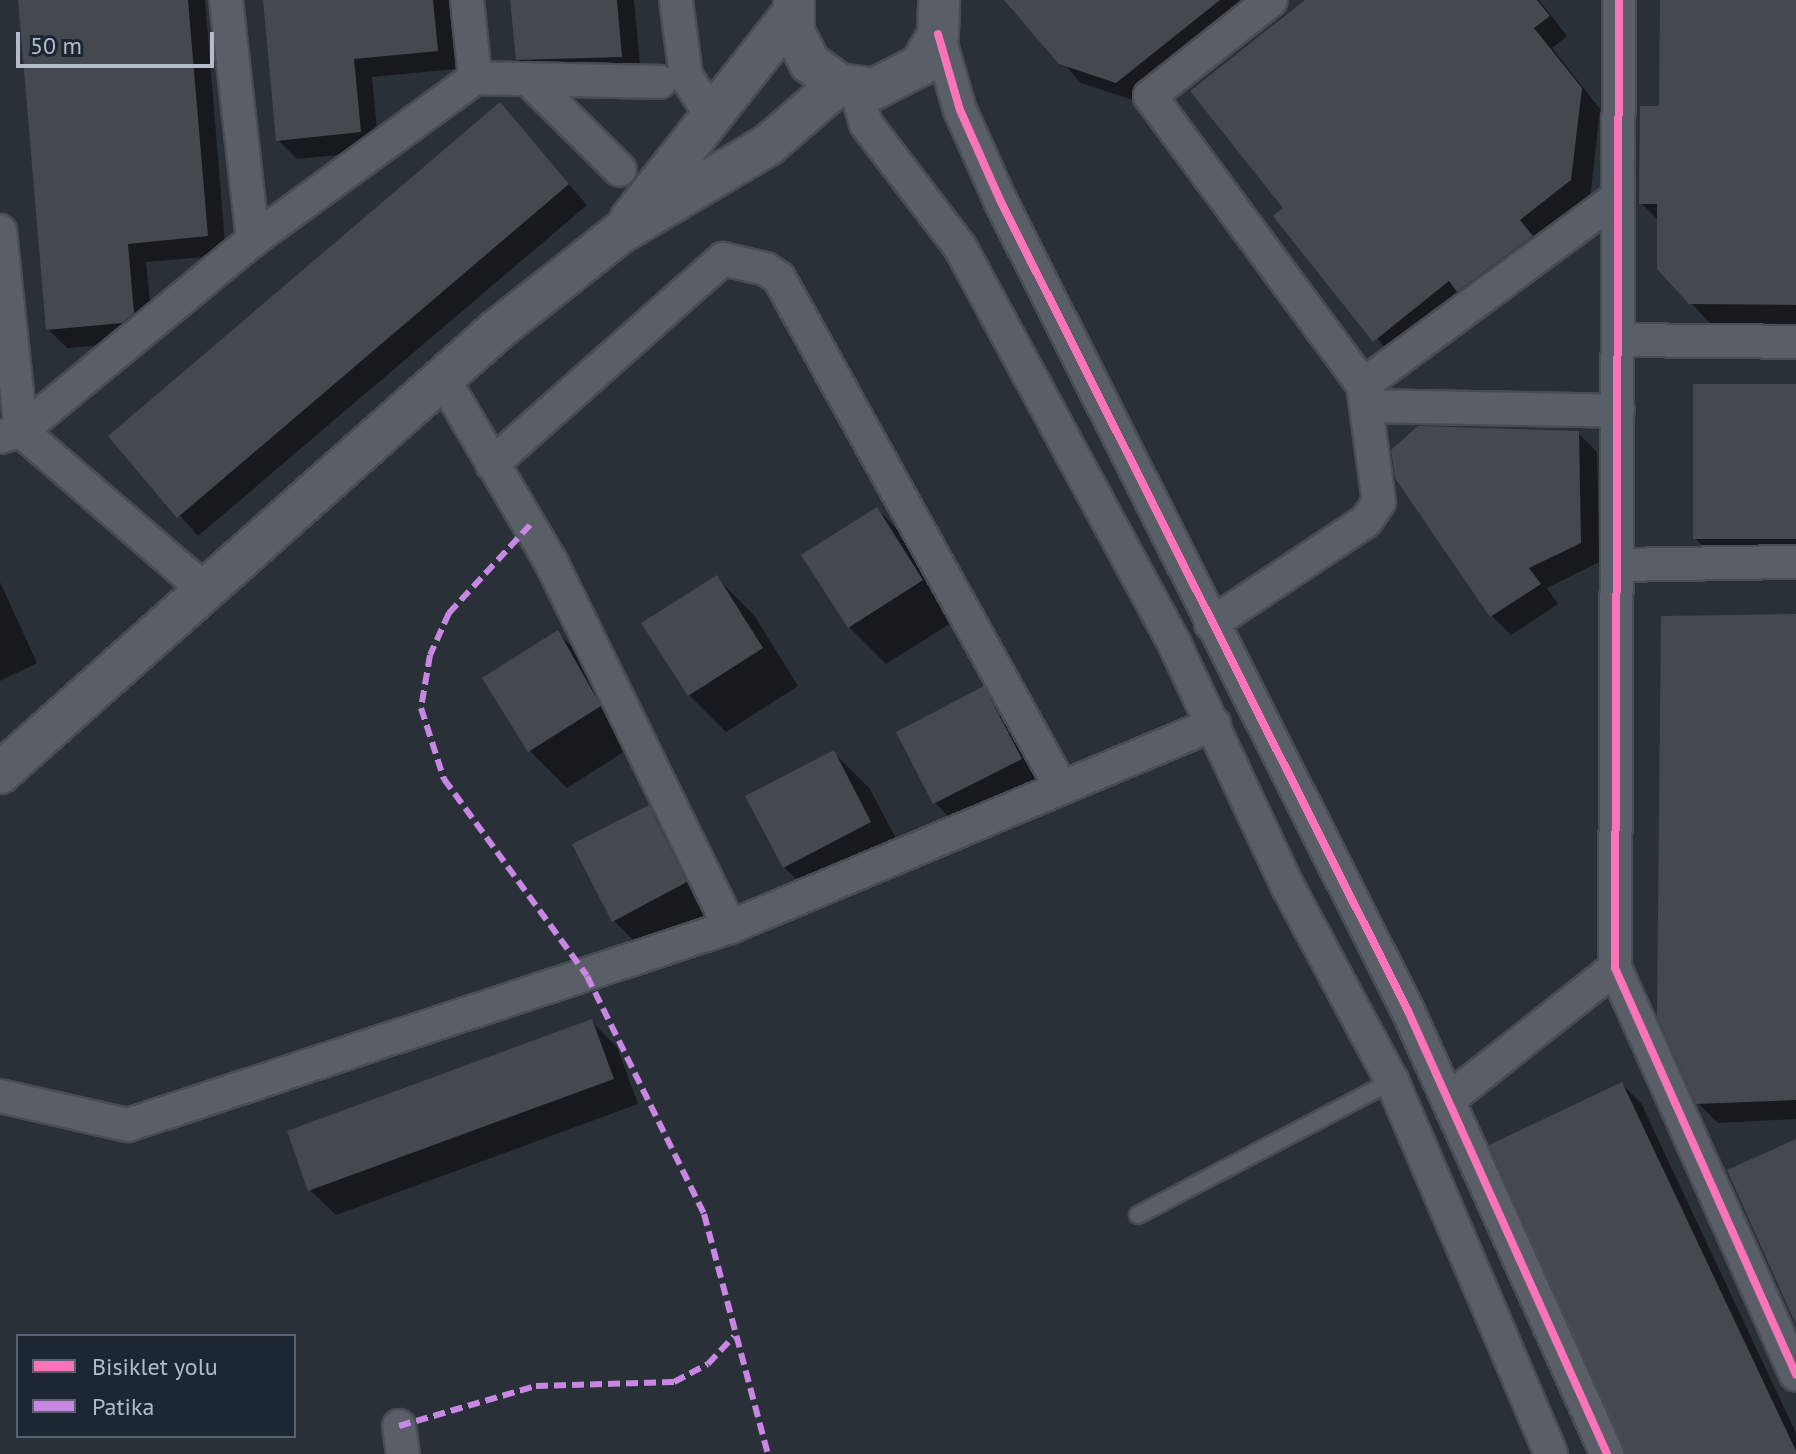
<!DOCTYPE html>
<style>
body{margin:0}
#map{position:relative;width:1796px;height:1454px;overflow:hidden;background:#2a3038;font-family:"PT Sans",sans-serif}
div>[style]{position:absolute}
.shadow>*{inset:0;background:#0007}
.building>*{inset:0;background:#444950}
.roads{filter:drop-shadow(2px 0 #484c53) drop-shadow(-2px 0 #484c53) drop-shadow(0 2px #484c53) drop-shadow(0 -2px #484c53)}
.service>*{height:16px;margin:-8px;padding:0 8px;transform-origin:8px;border-radius:8px;background:#5a5e66}
.minor>*{height:32px;margin:-16px;padding:0 16px;transform-origin:16px;border-radius:16px;background:#5a5e66}
.tertiary>*{height:40px;margin:-20px;padding:0 20px;transform-origin:20px;border-radius:20px;background:#5a5e66}
.quiet>*{height:6px;margin-top:-3px;transform-origin:0;background:repeating-linear-gradient(90deg,#c787e3 0 12px,transparent 0 18px)}
.cycleway>*{height:8px;margin:-4px;padding:0 4px;transform-origin:4px;border-radius:4px;background:#fb73b8}
span{translate:-50% -50%;white-space:nowrap;text-align:center;line-height:1.15;-webkit-text-stroke:7px #1d2633;paint-order:stroke}
.legend{position:absolute;left:16px;top:1334px;width:280px;height:104px;box-sizing:border-box;background:#1d2633;border:2px solid #59626f;margin:0;padding:10px 14px;list-style:none;font-size:24px;color:#b4bcc9}
.legend li{display:flex;align-items:center;gap:16px;height:40px}
.legend b{width:40px;border:2px solid #59626f}
.scale{position:absolute;left:16px;top:32px;width:198px;height:36px;box-sizing:border-box;border:4px solid #b4bcc9;border-top:0;padding-left:10px;font-size:24px;line-height:28px;white-space:nowrap;color:#b4bcc9;-webkit-text-stroke:6px #1d2633;paint-order:stroke}
</style>
<div id="map">
<div class="shadow">
<i style="clip-path:polygon(20px 0,205px 0,226px 255px,146px 262px,153px 333px,142px 342px,67px 348px,48px 329px)"></i>
<i style="clip-path:polygon(265px 0,450px 0,456px 69px,372px 77px,379px 151px,297px 159px,278px 140px)"></i>
<i style="clip-path:polygon(512px 0,634px 0,641px 76px,537px 78px,518px 59px)"></i>
<i style="clip-path:polygon(1007px 0,1263px 0,1136px 101px,1081px 83px)"></i>
<i style="clip-path:polygon(1308px 0,1539px 0,1567px 36px,1552px 48px,1600px 109px,1590px 199px,1393px 360px,1286px 208px)"></i>
<i style="clip-path:polygon(1662px 0,1796px 0,1796px 324px,1710px 323px,1691px 303px,1659px 221px,1641px 203px,1661px 108px)"></i>
<i style="clip-path:polygon(500px 105px,587px 205px,198px 536px,110px 436px)"></i>
<i style="clip-path:polygon(1796px 386px,1796px 557px,1714px 558px,1695px 538px)"></i>
<i style="clip-path:polygon(1578px 433px,1597px 452px,1599px 562px,1547px 588px,1558px 604px,1511px 635px,1492px 616px)"></i>
<i style="clip-path:polygon(877px 509px,914px 546px,959px 618px,886px 664px,849px 627px)"></i>
<i style="clip-path:polygon(717px 578px,754px 615px,798px 686px,726px 732px,689px 695px,644px 624px)"></i>
<i style="clip-path:polygon(0 582px,37px 663px,0 681px)"></i>
<i style="clip-path:polygon(1796px 615px,1796px 1119px,1718px 1123px,1698px 1103px)"></i>
<i style="clip-path:polygon(558px 633px,595px 670px,636px 744px,567px 788px,530px 751px)"></i>
<i style="clip-path:polygon(983px 689px,1020px 726px,1057px 796px,972px 840px,935px 803px,899px 733px)"></i>
<i style="clip-path:polygon(833px 752px,870px 789px,907px 860px,821px 904px,784px 867px)"></i>
<i style="clip-path:polygon(648px 807px,685px 844px,722px 920px,650px 957px,613px 920px)"></i>
<i style="clip-path:polygon(591px 1021px,617px 1047px,638px 1104px,336px 1215px,310px 1190px)"></i>
<i style="clip-path:polygon(1622px 1084px,1641px 1103px,1796px 1433px,1796px 1454px,1630px 1454px)"></i>
</div>
<div class="building">
<i style="clip-path:polygon(18px 0,188px 0,208px 236px,128px 244px,134px 313px,122px 323px,46px 330px)"></i>
<i style="clip-path:polygon(263px 0,433px 0,438px 51px,354px 59px,361px 132px,276px 141px)"></i>
<i style="clip-path:polygon(510px 0,617px 0,622px 57px,516px 60px)"></i>
<i style="clip-path:polygon(1004px 0,1220px 0,1116px 83px,1059px 64px)"></i>
<i style="clip-path:polygon(1305px 0,1537px 0,1550px 16px,1534px 28px,1582px 88px,1571px 180px,1520px 220px,1533px 236px,1457px 292px,1449px 281px,1373px 342px,1273px 216px,1283px 208px,1190px 91px)"></i>
<i style="clip-path:polygon(1660px 0,1796px 0,1796px 305px,1689px 304px,1657px 269px,1657px 204px,1639px 204px,1640px 106px,1659px 106px)"></i>
<i style="clip-path:polygon(500px 102px,569px 184px,177px 518px,108px 436px)"></i>
<i style="clip-path:polygon(1693px 384px,1796px 384px,1796px 539px,1693px 539px)"></i>
<i style="clip-path:polygon(1418px 426px,1579px 431px,1581px 543px,1529px 568px,1541px 584px,1490px 617px,1395px 478px,1391px 450px)"></i>
<i style="clip-path:polygon(877px 507px,923px 580px,848px 628px,801px 555px)"></i>
<i style="clip-path:polygon(717px 575px,763px 648px,688px 696px,641px 623px)"></i>
<i style="clip-path:polygon(1796px 614px,1796px 1100px,1696px 1104px,1657px 1016px,1661px 616px)"></i>
<i style="clip-path:polygon(558px 630px,601px 706px,528px 752px,482px 678px)"></i>
<i style="clip-path:polygon(984px 686px,1022px 759px,933px 804px,896px 732px)"></i>
<i style="clip-path:polygon(834px 750px,871px 822px,783px 868px,745px 796px)"></i>
<i style="clip-path:polygon(649px 805px,687px 882px,612px 922px,572px 844px)"></i>
<i style="clip-path:polygon(592px 1019px,614px 1079px,308px 1191px,287px 1131px)"></i>
<i style="clip-path:polygon(1622px 1082px,1796px 1451px,1796px 1454px,1626px 1454px,1489px 1145px)"></i>
<i style="clip-path:polygon(1796px 1139px,1796px 1325px,1727px 1170px)"></i>
</div>
<div class="roads">
<div class="service">
<i style="left:1138px;top:1215px;width:287px;rotate:-27.8deg"></i>
</div>
<div class="minor">
<i style="left:226px;top:0;width:242px;rotate:83.6deg"></i>
<i style="left:467px;top:0;width:78px;rotate:84.1deg"></i>
<i style="left:676px;top:0;width:77px;rotate:82.5deg"></i>
<i style="left:686px;top:76px;width:46px;rotate:57.3deg"></i>
<i style="left:1619px;top:0;width:968px;rotate:90.24deg"></i>
<i style="left:1615px;top:968px;width:445px;rotate:66deg"></i>
<i style="left:938px;top:34px;width:79px;rotate:73.9deg"></i>
<i style="left:960px;top:110px;width:101px;rotate:66deg"></i>
<i style="left:1001px;top:202px;width:906px;rotate:63.29deg"></i>
<i style="left:1408px;top:1011px;width:486px;rotate:65.8deg"></i>
<i style="left:528px;top:79px;width:129px;rotate:44.7deg"></i>
<i style="left:856px;top:89px;width:36px;rotate:74deg"></i>
<i style="left:866px;top:124px;width:155px;rotate:52.6deg"></i>
<i style="left:960px;top:247px;width:452px;rotate:61.6deg"></i>
<i style="left:1175px;top:645px;width:267px;rotate:65deg"></i>
<i style="left:1288px;top:887px;width:220px;rotate:61.8deg"></i>
<i style="left:1392px;top:1081px;width:405px;rotate:66.9deg"></i>
<i style="left:0;top:231px;width:201px;rotate:84deg"></i>
<i style="left:21px;top:431px;width:242px;rotate:40.8deg"></i>
<i style="left:1618px;top:340px;width:178px;rotate:0.6deg"></i>
<i style="left:442px;top:377px;width:212px;rotate:59.5deg"></i>
<i style="left:550px;top:560px;width:409px;rotate:63.9deg"></i>
<i style="left:1363px;top:385px;width:317px;rotate:-36.4deg"></i>
<i style="left:1366px;top:406px;width:252px;rotate:1.1deg"></i>
<i style="left:0;top:437px;width:22px;rotate:-16deg"></i>
<i style="left:21px;top:431px;width:301px;rotate:-39.5deg"></i>
<i style="left:253px;top:240px;width:275px;rotate:-36.1deg"></i>
<i style="left:475px;top:78px;width:185px;rotate:1.2deg"></i>
<i style="left:492px;top:464px;width:309px;rotate:-41.6deg"></i>
<i style="left:723px;top:259px;width:44px;rotate:13.1deg"></i>
<i style="left:766px;top:269px;width:16px;rotate:35deg"></i>
<i style="left:779px;top:278px;width:582px;rotate:61.01deg"></i>
<i style="left:1618px;top:565px;width:178px;rotate:-1deg"></i>
<i style="left:1211px;top:624px;width:186px;rotate:-33.6deg"></i>
<i style="left:1366px;top:521px;width:23px;rotate:-56deg"></i>
<i style="left:1379px;top:502px;width:118px;rotate:-97.8deg"></i>
<i style="left:1363px;top:385px;width:359px;rotate:-126.4deg"></i>
<i style="left:1150px;top:96px;width:154px;rotate:-38.4deg"></i>
<i style="left:0;top:1096px;width:131px;rotate:12.8deg"></i>
<i style="left:128px;top:1125px;width:634px;rotate:-18.21deg"></i>
<i style="left:730px;top:927px;width:525px;rotate:-22.75deg"></i>
<i style="left:1448px;top:1100px;width:213px;rotate:-38.3deg"></i>
<i style="left:399px;top:1426px;width:28px;rotate:82deg"></i>
</div>
<div class="tertiary">
<i style="left:794px;top:0;width:32px;rotate:90deg"></i>
<i style="left:794px;top:32px;width:35px;rotate:63deg"></i>
<i style="left:810px;top:63px;width:36px;rotate:36deg"></i>
<i style="left:839px;top:84px;width:35px;rotate:8deg"></i>
<i style="left:874px;top:89px;width:53px;rotate:-27.1deg"></i>
<i style="left:921px;top:65px;width:35px;rotate:-61deg"></i>
<i style="left:938px;top:34px;width:34px;rotate:-88deg"></i>
<i style="left:630px;top:220px;width:262px;rotate:-51.8deg"></i>
<i style="left:0;top:773px;width:666px;rotate:-41.71deg"></i>
<i style="left:497px;top:330px;width:157px;rotate:-38.3deg"></i>
<i style="left:620px;top:233px;width:172px;rotate:-30.7deg"></i>
<i style="left:768px;top:145px;width:94px;rotate:-40.7deg"></i>
</div>
</div>
<div class="quiet">
<i style="left:530px;top:525px;width:120px;rotate:132.6deg"></i>
<i style="left:449px;top:613px;width:46px;rotate:114.3deg"></i>
<i style="left:430px;top:655px;width:54px;rotate:99.6deg"></i>
<i style="left:421px;top:708px;width:75px;rotate:72.1deg"></i>
<i style="left:444px;top:779px;width:243px;rotate:54deg"></i>
<i style="left:587px;top:976px;width:265px;rotate:63.8deg"></i>
<i style="left:704px;top:1214px;width:248px;rotate:75.1deg"></i>
<i style="left:399px;top:1426px;width:143px;rotate:-16.3deg"></i>
<i style="left:536px;top:1386px;width:138px;rotate:-1.7deg"></i>
<i style="left:674px;top:1382px;width:38px;rotate:-28deg"></i>
<i style="left:708px;top:1364px;width:38px;rotate:-47deg"></i>
</div>
<div class="cycleway">
<i style="left:1619px;top:0;width:968px;rotate:90.24deg"></i>
<i style="left:1615px;top:968px;width:445px;rotate:66deg"></i>
<i style="left:938px;top:34px;width:79px;rotate:73.9deg"></i>
<i style="left:960px;top:110px;width:101px;rotate:66deg"></i>
<i style="left:1001px;top:202px;width:906px;rotate:63.29deg"></i>
<i style="left:1408px;top:1011px;width:486px;rotate:65.8deg"></i>
</div>
<ul class="legend">
<li><b style="height:10px;background:#fb73b8"></b>Bisiklet yolu</li>
<li><b style="height:10px;background:#c787e3"></b>Patika</li>
</ul>
<div class="scale">50 m</div>
</div>
